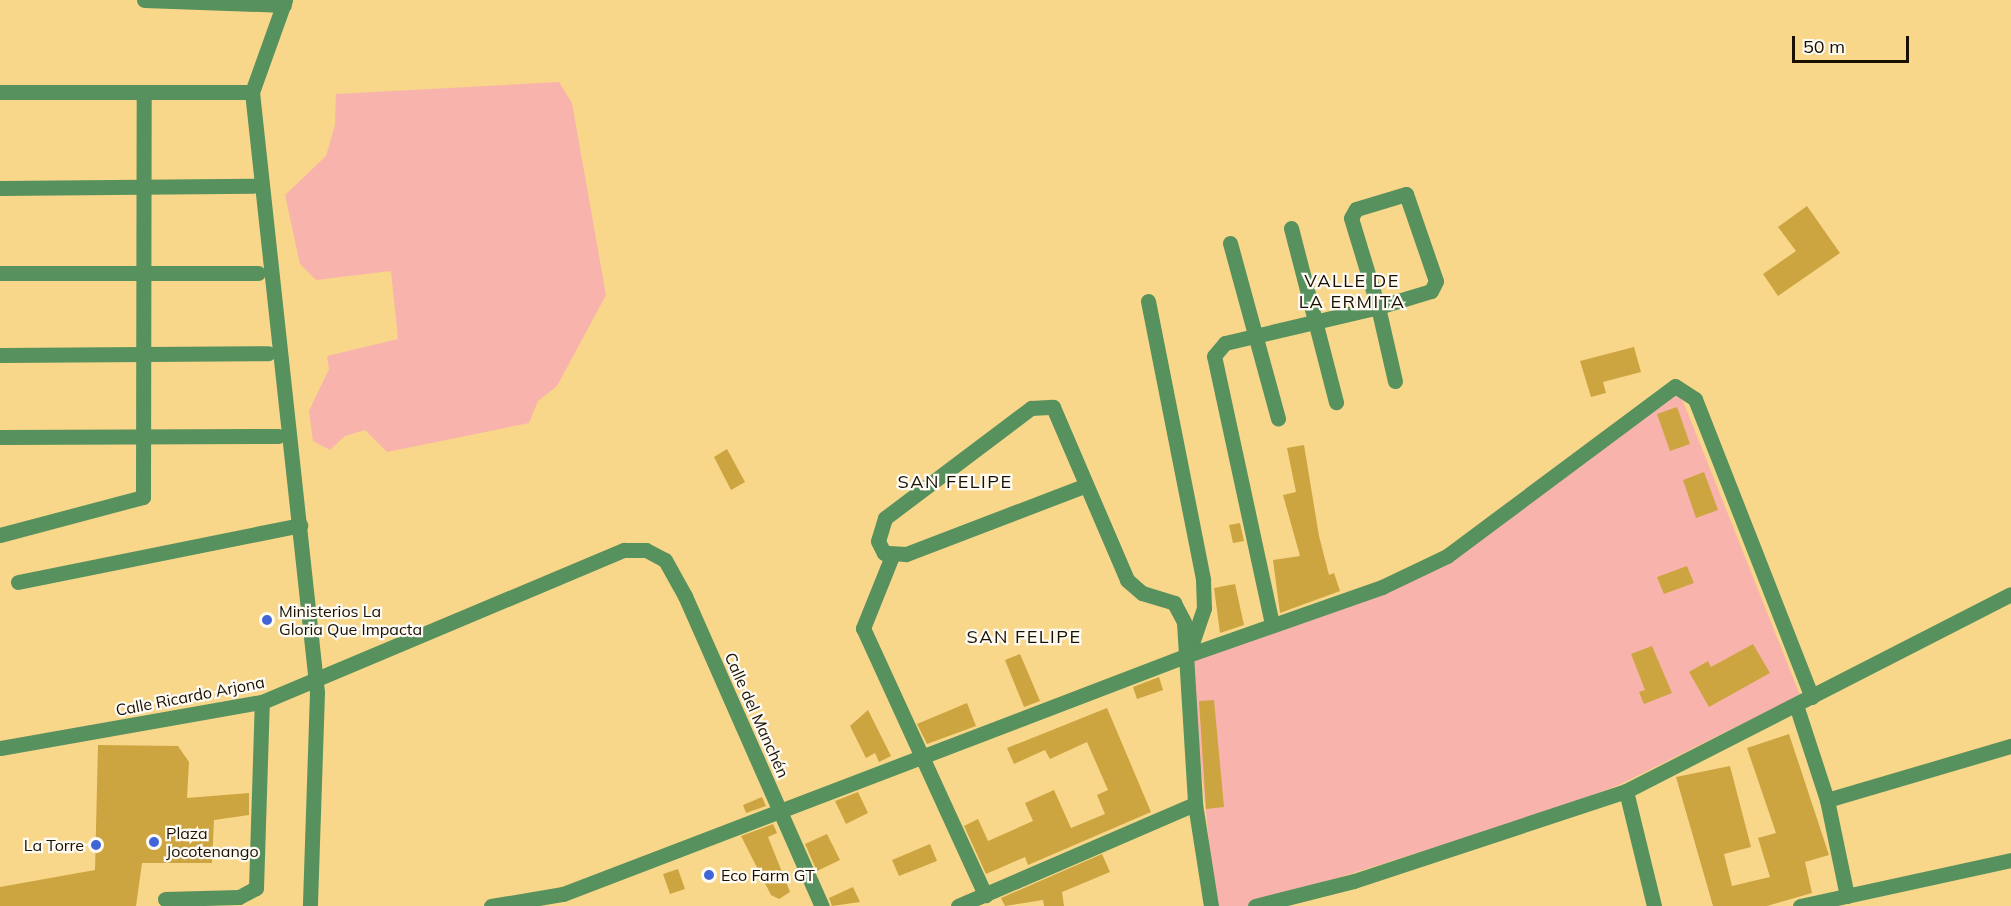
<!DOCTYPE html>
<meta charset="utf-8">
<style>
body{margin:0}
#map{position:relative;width:2011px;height:906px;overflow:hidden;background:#f8d68a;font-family:Mulish,sans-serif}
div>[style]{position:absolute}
.green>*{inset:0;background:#f8b4ac}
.building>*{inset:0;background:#cda540}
.minor>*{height:15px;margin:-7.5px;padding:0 7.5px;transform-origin:7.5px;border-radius:7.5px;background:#57915d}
.dots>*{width:16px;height:16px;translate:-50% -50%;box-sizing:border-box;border:3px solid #fefbf4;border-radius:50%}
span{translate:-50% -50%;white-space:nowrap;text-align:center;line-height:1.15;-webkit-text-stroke:4.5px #fefbf4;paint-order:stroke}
.poi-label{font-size:16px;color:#191000}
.left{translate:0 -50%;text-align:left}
.right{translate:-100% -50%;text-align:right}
.street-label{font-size:16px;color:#191000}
.neighbourhood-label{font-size:18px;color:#191000;letter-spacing:1.5px}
.scale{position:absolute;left:1792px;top:36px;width:117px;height:27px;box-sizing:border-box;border:3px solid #191000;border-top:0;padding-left:8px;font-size:18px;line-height:21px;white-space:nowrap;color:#191000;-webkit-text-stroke:4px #fefbf4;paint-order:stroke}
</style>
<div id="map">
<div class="green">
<i style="clip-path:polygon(559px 82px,572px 103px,606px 295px,557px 386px,538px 401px,529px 423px,387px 452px,365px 430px,345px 436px,330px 450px,313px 441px,309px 411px,329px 369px,327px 356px,398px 339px,391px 271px,316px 280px,300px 264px,285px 195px,326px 156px,335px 125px,336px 94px)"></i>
<i style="clip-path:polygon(1673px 389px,1681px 396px,1800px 695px,1619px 785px,1553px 810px,1249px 906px,1216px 906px,1189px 656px,1449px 558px)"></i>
</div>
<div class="building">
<i style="clip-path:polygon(1807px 206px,1840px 253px,1778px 296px,1763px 274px,1796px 251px,1778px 227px)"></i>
<i style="clip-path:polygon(1634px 347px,1641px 372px,1603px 382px,1606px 393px,1591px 397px,1580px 361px)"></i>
<i style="clip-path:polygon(1677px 407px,1690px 444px,1670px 451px,1657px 414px)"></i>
<i style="clip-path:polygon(1304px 445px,1319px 536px,1329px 575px,1334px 573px,1340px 591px,1280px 613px,1273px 560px,1300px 556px,1283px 495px,1296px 492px,1287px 448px)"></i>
<i style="clip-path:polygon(727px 449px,745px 482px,731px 490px,714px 457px)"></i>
<i style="clip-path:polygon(1704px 472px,1718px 510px,1696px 518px,1683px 480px)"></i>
<i style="clip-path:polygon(1240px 523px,1244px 541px,1233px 543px,1229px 525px)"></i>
<i style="clip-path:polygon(1687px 566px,1694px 583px,1664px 594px,1657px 577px)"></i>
<i style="clip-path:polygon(1235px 584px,1244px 625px,1220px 633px,1214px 588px)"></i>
<i style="clip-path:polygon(1753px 644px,1770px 673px,1709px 707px,1689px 672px,1708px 661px,1711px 667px)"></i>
<i style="clip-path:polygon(1652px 646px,1672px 693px,1644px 704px,1639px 692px,1645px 690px,1631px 654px)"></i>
<i style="clip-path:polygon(1020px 654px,1040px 701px,1024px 707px,1005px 660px)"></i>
<i style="clip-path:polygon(1159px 677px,1163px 690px,1137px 699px,1133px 687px)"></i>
<i style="clip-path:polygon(1214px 700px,1224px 807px,1206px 809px,1199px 701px)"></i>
<i style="clip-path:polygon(967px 703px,976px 726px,927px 744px,917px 724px)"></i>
<i style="clip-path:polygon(1107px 708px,1151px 812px,1028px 865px,1025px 857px,986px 874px,964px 826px,978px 819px,988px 841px,1033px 821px,1025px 803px,1054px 790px,1071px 828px,1105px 814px,1097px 795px,1108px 790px,1087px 742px,1050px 759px,1045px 750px,1014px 764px,1007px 748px)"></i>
<i style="clip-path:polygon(868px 710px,891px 756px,879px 762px,875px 753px,866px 758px,850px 726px)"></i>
<i style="clip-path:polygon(1789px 734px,1829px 855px,1805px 862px,1812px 893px,1767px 906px,1713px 906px,1676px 777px,1730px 766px,1751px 847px,1724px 854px,1732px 886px,1770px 877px,1758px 838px,1776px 833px,1747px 748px)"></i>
<i style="clip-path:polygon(98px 745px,178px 746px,189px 762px,187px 798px,249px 793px,249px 815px,214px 820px,212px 863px,142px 863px,136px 906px,0 906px,0 887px,95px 870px)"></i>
<i style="clip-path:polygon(858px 792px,868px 813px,846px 824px,835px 801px)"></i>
<i style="clip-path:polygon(762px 797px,766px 806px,746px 813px,743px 805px)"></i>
<i style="clip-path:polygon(773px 824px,777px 833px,768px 837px,790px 892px,779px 899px,771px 895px,741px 836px)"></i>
<i style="clip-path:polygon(827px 834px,840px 860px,817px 871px,805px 844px)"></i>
<i style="clip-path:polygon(930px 844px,937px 861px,899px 876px,892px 860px)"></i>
<i style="clip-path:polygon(1102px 854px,1110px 872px,1062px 892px,1064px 906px,1044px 906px,1043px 900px,1005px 906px,1001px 898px)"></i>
<i style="clip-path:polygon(678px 869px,685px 889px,670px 894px,663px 874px)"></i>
<i style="clip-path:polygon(853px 887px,860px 902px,832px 906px,829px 898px)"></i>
</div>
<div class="minor">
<i style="left:144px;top:0;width:140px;rotate:2deg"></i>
<i style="left:285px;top:0;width:98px;rotate:109.7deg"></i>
<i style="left:252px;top:92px;width:604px;rotate:83.82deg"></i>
<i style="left:317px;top:692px;width:214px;rotate:91.9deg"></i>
<i style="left:0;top:92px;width:252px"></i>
<i style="left:0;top:188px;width:253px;rotate:-0.5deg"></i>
<i style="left:1291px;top:228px;width:180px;rotate:75.5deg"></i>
<i style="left:1230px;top:243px;width:182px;rotate:74.7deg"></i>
<i style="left:0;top:273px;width:258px"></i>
<i style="left:1148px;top:301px;width:284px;rotate:78.8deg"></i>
<i style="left:1203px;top:580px;width:28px;rotate:88deg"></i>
<i style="left:1204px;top:608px;width:46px;rotate:108.8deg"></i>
<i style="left:0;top:355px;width:268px;rotate:-0.4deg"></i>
<i style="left:0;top:437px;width:278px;rotate:-0.2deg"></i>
<i style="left:1084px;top:486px;width:191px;rotate:159.1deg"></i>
<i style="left:906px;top:554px;width:22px;rotate:-177deg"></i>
<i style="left:884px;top:553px;width:13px;rotate:-117deg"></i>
<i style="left:878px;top:541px;width:24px;rotate:-73deg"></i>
<i style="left:885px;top:518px;width:183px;rotate:-37deg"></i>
<i style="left:1031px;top:408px;width:22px;rotate:-3deg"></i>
<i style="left:1053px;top:407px;width:188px;rotate:66.8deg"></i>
<i style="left:1127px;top:580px;width:20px;rotate:41deg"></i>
<i style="left:1142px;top:593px;width:34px;rotate:17deg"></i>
<i style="left:1174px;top:603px;width:21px;rotate:62deg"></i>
<i style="left:1184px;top:622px;width:182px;rotate:86.5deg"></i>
<i style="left:1195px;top:804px;width:103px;rotate:81.1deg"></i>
<i style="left:0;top:535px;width:148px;rotate:-14.9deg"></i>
<i style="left:143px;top:497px;width:404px;rotate:-89.9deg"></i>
<i style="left:892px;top:556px;width:78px;rotate:111.9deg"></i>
<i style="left:863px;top:628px;width:294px;rotate:65.4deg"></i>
<i style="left:18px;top:582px;width:288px;rotate:-11.4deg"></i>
<i style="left:1272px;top:624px;width:274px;rotate:-102.2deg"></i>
<i style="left:1214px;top:356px;width:17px;rotate:-50deg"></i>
<i style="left:1225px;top:343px;width:157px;rotate:-13.2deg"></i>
<i style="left:1378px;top:307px;width:55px;rotate:-16.8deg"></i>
<i style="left:1431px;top:291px;width:11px;rotate:-63deg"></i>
<i style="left:1436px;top:281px;width:92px;rotate:-109deg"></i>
<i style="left:1406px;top:194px;width:52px;rotate:163.3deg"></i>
<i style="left:1356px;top:209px;width:10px;rotate:119deg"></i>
<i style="left:1351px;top:218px;width:93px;rotate:73.1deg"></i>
<i style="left:1378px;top:307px;width:76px;rotate:77.1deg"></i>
<i style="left:1796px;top:705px;width:100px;rotate:71.9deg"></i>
<i style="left:1827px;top:800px;width:98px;rotate:78.2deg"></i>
<i style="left:0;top:748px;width:266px;rotate:-10deg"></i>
<i style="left:262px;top:702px;width:393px;rotate:-22.8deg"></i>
<i style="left:624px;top:550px;width:22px"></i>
<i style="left:646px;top:550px;width:21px;rotate:28deg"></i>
<i style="left:665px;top:560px;width:41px;rotate:60.9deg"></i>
<i style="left:685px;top:596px;width:339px;rotate:66.2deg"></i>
<i style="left:1626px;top:791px;width:118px;rotate:76.3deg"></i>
<i style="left:1827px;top:800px;width:192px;rotate:-16.4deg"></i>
<i style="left:165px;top:899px;width:74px;rotate:-1.5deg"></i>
<i style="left:239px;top:897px;width:19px;rotate:-28deg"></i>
<i style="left:256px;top:888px;width:186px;rotate:-88.2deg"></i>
<i style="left:491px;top:906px;width:73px;rotate:-9.5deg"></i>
<i style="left:563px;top:894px;width:669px;rotate:-20.93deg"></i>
<i style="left:1188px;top:655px;width:206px;rotate:-19.3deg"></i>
<i style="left:1382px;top:587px;width:72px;rotate:-25.5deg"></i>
<i style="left:1447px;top:556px;width:284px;rotate:-36.7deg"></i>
<i style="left:1675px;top:386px;width:24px;rotate:33deg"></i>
<i style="left:1695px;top:399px;width:320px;rotate:68.6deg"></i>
<i style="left:958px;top:906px;width:258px;rotate:-23.3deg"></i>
<i style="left:1255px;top:906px;width:102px;rotate:-14.2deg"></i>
<i style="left:1354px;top:881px;width:287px;rotate:-18.3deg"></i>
<i style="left:1626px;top:791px;width:432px;rotate:-27.1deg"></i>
<i style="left:1800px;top:906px;width:216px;rotate:-12.3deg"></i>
</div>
<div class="dots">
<i style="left:267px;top:620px;background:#4065d7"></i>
<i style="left:154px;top:842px;background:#4065d7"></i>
<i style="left:96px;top:845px;background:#4065d7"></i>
<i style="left:709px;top:875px;background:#4065d7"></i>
</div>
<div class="poi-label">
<span class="left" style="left:279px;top:620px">Ministerios La<br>Gloria Que Impacta</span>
<span class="left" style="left:166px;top:842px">Plaza<br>Jocotenango</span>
<span class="right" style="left:84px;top:845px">La Torre</span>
<span class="left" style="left:721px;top:875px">Eco Farm GT</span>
</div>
<div class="street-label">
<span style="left:190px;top:696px;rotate:-11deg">Calle Ricardo Arjona</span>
<span style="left:757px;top:715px;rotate:66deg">Calle del Manchén</span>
</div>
<div class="neighbourhood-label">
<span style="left:1352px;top:292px">VALLE DE<br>LA ERMITA</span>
<span style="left:955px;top:482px">SAN FELIPE</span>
<span style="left:1024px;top:637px">SAN FELIPE</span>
</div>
<div class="scale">50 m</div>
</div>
